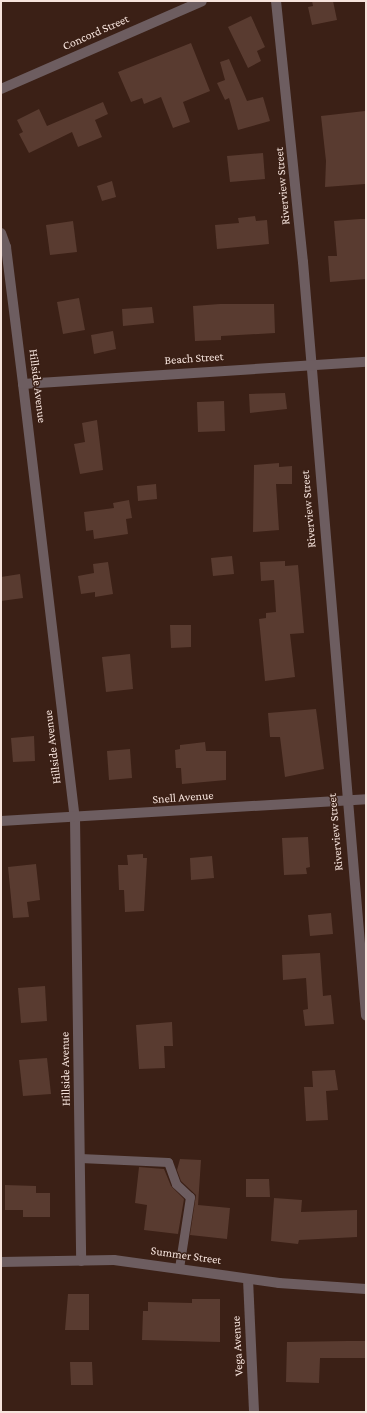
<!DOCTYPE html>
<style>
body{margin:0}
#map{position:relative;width:367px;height:1413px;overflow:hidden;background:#3b2016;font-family:"Crimson Pro",serif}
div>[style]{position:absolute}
.building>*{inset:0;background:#593b30}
.service>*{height:9px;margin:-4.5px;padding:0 4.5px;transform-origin:4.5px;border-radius:4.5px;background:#6d5d60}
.minor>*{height:10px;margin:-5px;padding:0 5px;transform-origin:5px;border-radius:5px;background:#6d5d60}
.tertiary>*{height:10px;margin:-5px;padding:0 5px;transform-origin:5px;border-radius:5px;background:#6d5d60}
span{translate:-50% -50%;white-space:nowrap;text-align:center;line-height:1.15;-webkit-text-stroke:3px #3b2016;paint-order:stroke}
.street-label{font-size:12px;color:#f6e3dc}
.frame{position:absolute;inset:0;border:2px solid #f6e3dc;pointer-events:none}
</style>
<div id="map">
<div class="building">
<i style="clip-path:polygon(312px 1px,333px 1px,337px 20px,312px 25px,308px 7px,313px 6px)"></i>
<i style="clip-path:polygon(251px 16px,265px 47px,257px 51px,261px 61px,248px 68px,228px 27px)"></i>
<i style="clip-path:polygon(191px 43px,210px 91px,183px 102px,190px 122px,173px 128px,161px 97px,144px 104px,142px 98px,131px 102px,118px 72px)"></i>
<i style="clip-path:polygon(229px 59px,247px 101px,263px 97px,270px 121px,238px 130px,229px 98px,225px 100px,217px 83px,225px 80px,220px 62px)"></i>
<i style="clip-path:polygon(103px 102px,108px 114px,95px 120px,102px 137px,78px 147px,72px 132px,29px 153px,19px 134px,23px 132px,17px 120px,39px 109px,47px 126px)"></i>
<i style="clip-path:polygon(365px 111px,365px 184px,325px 187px,326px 161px,321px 116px)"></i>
<i style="clip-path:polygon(263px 153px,265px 179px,230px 182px,227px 156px)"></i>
<i style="clip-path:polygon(112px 181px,116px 197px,102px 201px,97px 186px)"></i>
<i style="clip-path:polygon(255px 216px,256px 221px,267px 220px,269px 244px,217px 249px,215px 225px,239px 223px,238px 218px)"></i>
<i style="clip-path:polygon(360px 219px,366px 219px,366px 279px,330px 282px,328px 256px,337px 256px,334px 221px)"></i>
<i style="clip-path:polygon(73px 221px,77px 252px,50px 255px,46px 225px)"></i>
<i style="clip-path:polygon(79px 298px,85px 330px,63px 334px,57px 302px)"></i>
<i style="clip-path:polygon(220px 304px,274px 304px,275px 333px,221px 336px,221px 340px,195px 341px,193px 306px)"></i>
<i style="clip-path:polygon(152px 307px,154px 323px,123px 326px,122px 309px)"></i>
<i style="clip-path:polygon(113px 331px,116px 349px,94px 354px,91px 335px)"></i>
<i style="clip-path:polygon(285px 393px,287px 409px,250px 413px,249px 394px)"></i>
<i style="clip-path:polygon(224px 401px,225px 431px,198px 432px,197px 402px)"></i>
<i style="clip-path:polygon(97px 420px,103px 470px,80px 474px,74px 444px,85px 442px,82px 423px)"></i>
<i style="clip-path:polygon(279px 463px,279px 467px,292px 466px,292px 484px,276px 484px,279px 530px,253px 532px,254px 465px)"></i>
<i style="clip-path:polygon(156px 484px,157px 499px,138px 501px,137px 486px)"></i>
<i style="clip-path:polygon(129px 500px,132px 518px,126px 519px,128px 534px,94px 539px,93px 530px,86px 531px,84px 512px,114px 508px,113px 503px)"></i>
<i style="clip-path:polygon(232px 556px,234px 574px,213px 576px,211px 558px)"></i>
<i style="clip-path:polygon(285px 561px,285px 566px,298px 565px,304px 633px,290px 634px,295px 677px,265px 681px,259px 619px,266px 618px,266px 613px,276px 612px,274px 580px,261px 581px,260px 562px)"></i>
<i style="clip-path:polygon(108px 562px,113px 594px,95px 597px,95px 592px,81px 594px,78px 576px,94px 573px,93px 564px)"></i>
<i style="clip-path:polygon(20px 574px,23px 598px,1px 601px,1px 577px)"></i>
<i style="clip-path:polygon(170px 625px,191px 625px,191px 647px,171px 648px)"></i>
<i style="clip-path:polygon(130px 654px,133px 689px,106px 692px,102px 657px)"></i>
<i style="clip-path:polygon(316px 709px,324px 769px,285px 777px,280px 737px,270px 737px,268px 713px)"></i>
<i style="clip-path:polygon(34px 736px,35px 761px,13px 762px,11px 738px)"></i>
<i style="clip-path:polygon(205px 742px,206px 751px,226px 751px,226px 780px,182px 784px,181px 768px,176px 768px,175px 750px,180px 749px,180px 745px)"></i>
<i style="clip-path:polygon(130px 749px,132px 778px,109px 780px,107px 751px)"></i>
<i style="clip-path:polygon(308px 837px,310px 867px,306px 868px,307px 874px,284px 875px,282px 838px)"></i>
<i style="clip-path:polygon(143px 854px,143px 858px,147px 858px,144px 911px,125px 912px,124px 890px,119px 890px,118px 865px,128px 865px,127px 855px)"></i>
<i style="clip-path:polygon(212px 856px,214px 878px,191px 880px,190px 858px)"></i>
<i style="clip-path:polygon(36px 864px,40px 900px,27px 902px,29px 917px,13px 918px,8px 867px)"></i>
<i style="clip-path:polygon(331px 913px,333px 934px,310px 936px,308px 915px)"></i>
<i style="clip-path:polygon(320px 953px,323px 996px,331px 995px,334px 1024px,305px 1026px,303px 1010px,308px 1009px,306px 978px,283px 980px,282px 955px)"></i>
<i style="clip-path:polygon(45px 986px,47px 1021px,21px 1023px,18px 988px)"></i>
<i style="clip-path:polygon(172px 1022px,173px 1046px,164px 1046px,165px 1068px,139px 1069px,136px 1025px)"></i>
<i style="clip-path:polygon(47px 1058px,51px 1094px,23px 1096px,19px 1060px)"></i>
<i style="clip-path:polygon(335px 1070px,338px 1090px,326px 1091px,328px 1120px,306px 1121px,304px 1087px,313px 1087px,312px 1071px)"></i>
<i style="clip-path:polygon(180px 1159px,201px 1160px,198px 1205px,230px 1208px,227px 1239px,190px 1235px,196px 1195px,181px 1181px,177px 1170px)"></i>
<i style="clip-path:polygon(139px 1167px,164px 1169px,171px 1186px,184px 1199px,178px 1234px,144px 1230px,147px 1205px,135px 1203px)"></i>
<i style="clip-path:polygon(246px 1179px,269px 1179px,270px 1197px,246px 1197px)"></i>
<i style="clip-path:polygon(5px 1185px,36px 1186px,36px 1193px,50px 1193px,50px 1217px,23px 1217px,23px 1210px,5px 1210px)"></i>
<i style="clip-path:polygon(274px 1198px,302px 1200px,301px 1212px,357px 1210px,357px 1237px,299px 1240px,298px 1244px,271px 1241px)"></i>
<i style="clip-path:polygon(68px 1294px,89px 1294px,89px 1330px,65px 1330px)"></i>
<i style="clip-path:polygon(192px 1299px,220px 1299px,220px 1342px,142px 1340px,143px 1311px,148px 1311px,148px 1302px,192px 1303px)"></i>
<i style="clip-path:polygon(348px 1341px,366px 1341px,366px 1358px,320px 1358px,319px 1383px,286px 1382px,287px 1342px)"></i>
<i style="clip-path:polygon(70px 1362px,92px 1362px,93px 1385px,71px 1385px)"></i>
</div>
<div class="service">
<i style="left:80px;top:1158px;width:88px;rotate:2.6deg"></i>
<i style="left:168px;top:1162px;width:23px;rotate:70deg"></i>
<i style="left:176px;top:1184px;width:19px;rotate:43deg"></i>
<i style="left:190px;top:1197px;width:72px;rotate:98.8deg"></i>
</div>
<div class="minor">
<i style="left:276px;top:1px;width:262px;rotate:84.1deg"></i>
<i style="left:303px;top:262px;width:756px;rotate:85.22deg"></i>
<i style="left:1px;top:89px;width:219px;rotate:-23.6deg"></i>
<i style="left:1px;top:233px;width:15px;rotate:70deg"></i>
<i style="left:6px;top:247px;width:138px;rotate:82.9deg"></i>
<i style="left:23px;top:384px;width:437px;rotate:83.2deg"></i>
<i style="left:75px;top:818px;width:443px;rotate:89.2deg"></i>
<i style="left:23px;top:384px;width:344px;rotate:-3.7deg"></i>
<i style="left:1px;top:821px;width:366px;rotate:-3.4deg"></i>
<i style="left:248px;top:1279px;width:133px;rotate:87.4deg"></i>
</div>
<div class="tertiary">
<i style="left:1px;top:1262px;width:113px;rotate:-1deg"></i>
<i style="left:114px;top:1260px;width:167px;rotate:7.9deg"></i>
<i style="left:279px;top:1283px;width:87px;rotate:3.9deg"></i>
</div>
<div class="street-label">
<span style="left:96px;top:33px;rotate:-24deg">Concord Street</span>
<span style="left:283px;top:186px;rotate:-95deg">Riverview Street</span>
<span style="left:194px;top:359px;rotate:-4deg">Beach Street</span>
<span style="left:37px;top:386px;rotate:83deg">Hillside Avenue</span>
<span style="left:309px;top:509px;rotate:-95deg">Riverview Street</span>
<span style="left:53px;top:747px;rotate:-97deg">Hillside Avenue</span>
<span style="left:183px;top:798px;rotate:-4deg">Snell Avenue</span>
<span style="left:336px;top:832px;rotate:-95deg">Riverview Street</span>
<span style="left:66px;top:1069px;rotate:-91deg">Hillside Avenue</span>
<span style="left:186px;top:1256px;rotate:8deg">Summer Street</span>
<span style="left:238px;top:1346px;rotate:-93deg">Vega Avenue</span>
</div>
<div class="frame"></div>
</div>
